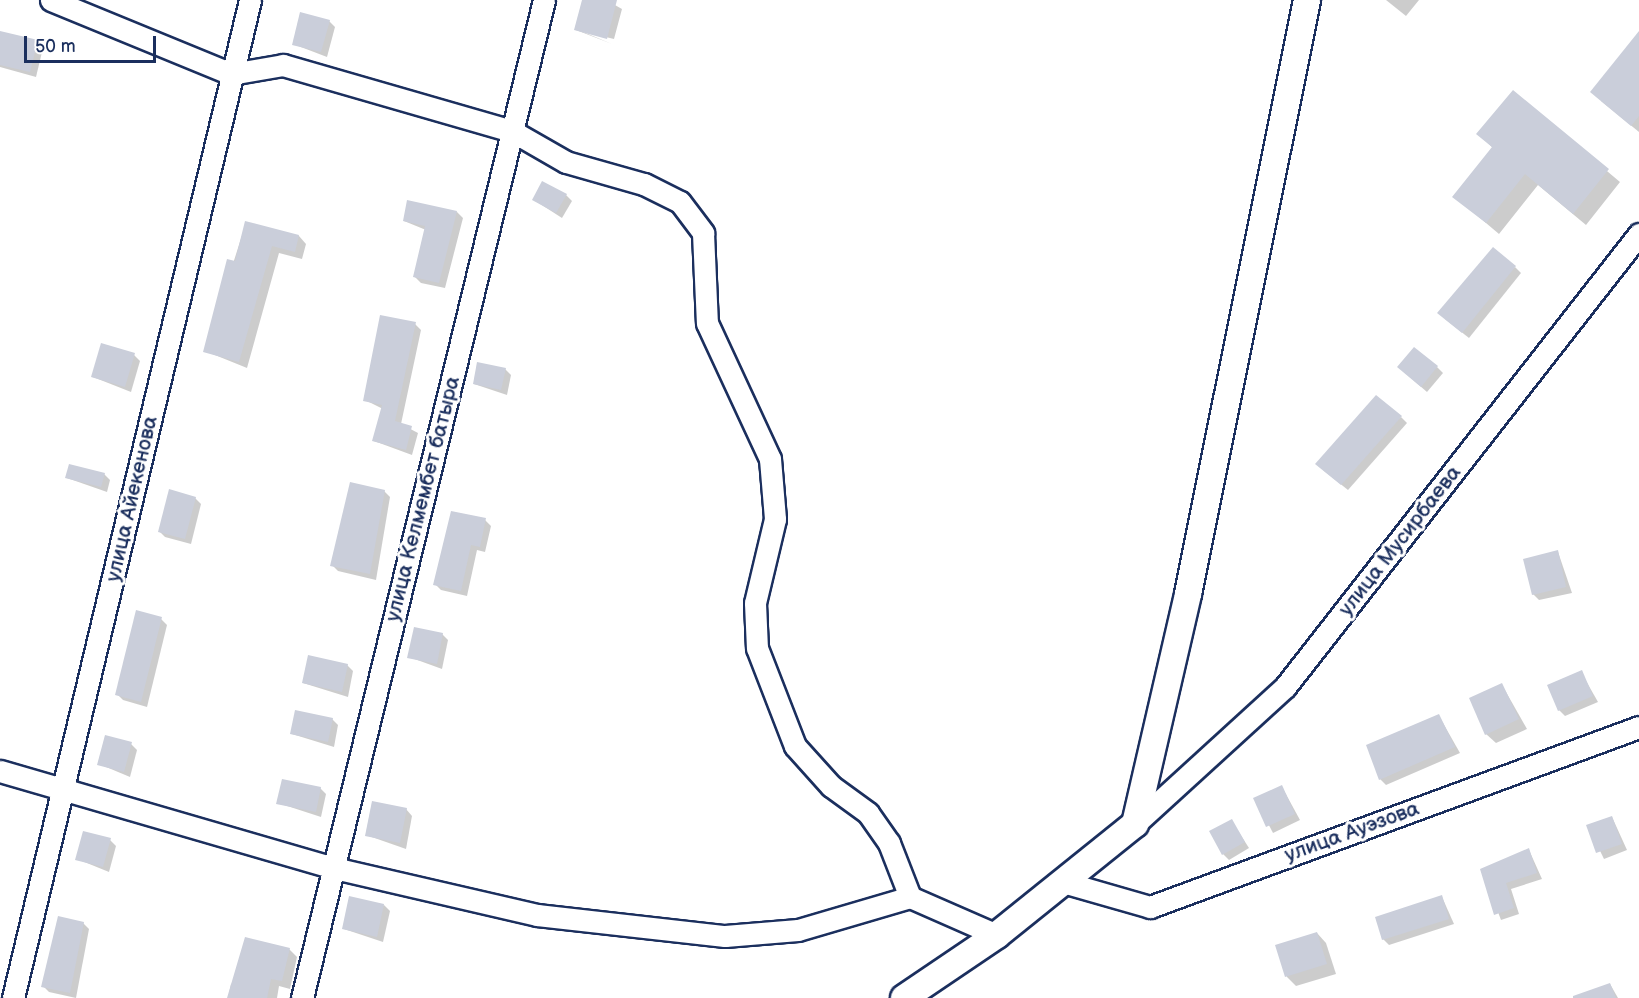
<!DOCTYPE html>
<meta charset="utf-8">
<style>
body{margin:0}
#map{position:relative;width:1639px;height:998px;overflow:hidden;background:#fff;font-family:"Balsamiq Sans",sans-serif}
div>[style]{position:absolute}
.shadow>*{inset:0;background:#0003}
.building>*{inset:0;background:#caceda}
.roads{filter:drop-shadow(2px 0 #1b2f5e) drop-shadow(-2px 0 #1b2f5e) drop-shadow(0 2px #1b2f5e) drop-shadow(0 -2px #1b2f5e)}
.minor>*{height:21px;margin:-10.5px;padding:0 10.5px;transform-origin:10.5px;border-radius:10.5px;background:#fff}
.major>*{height:26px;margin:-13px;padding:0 13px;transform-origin:13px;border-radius:13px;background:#fff}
span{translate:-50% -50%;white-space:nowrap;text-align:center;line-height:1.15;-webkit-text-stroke:6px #fff;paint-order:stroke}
.street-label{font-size:21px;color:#1b2f5e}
.scale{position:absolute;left:24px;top:36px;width:132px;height:27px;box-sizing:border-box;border:3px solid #1b2f5e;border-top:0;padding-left:8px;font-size:18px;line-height:21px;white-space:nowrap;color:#1b2f5e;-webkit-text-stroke:4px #fff;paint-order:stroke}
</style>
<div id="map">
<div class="shadow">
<i style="clip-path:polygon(583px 0,606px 0,622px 9px,614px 39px,581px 31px,612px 44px,576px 30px)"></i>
<i style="clip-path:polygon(1386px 0,1419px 0,1406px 16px)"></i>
<i style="clip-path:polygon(329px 21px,335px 27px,327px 57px,293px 44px)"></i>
<i style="clip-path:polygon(37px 42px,43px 48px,36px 77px,0 67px,0 44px)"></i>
<i style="clip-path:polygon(1639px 45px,1639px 132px,1601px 101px)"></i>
<i style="clip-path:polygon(1513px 92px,1620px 182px,1586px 225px,1538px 185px,1499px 234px,1454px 196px,1493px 148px,1478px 134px)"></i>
<i style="clip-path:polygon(566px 195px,572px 201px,562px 218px,534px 200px)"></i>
<i style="clip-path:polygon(457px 212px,463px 218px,445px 288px,421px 283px,415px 277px,426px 230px,404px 221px)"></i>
<i style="clip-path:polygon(246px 223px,299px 236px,306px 244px,302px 259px,279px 253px,247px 368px,205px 351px)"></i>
<i style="clip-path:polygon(1515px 267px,1521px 273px,1469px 338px,1445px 319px)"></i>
<i style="clip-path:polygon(415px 324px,421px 330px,401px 424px,418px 433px,412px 455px,374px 441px,383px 409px,365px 400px)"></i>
<i style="clip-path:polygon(134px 355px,140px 361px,131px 392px,93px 377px)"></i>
<i style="clip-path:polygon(1437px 367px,1443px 373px,1427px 392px,1405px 373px)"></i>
<i style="clip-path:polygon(505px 369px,511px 375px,507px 395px,474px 384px)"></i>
<i style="clip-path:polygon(1401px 417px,1407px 423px,1348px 490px,1323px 470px)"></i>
<i style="clip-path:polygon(104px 474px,110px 480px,107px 492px,67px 478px)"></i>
<i style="clip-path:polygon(384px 491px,390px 497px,376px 580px,338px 571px,332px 565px)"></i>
<i style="clip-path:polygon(195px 498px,201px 504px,191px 544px,165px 537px,159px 531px)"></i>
<i style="clip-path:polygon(485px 520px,491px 526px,485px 552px,477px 550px,467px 596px,441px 590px,435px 584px)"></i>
<i style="clip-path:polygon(1558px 552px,1572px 593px,1539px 600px,1533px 594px)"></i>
<i style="clip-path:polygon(161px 619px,167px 625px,147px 707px,123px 700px,117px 694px)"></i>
<i style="clip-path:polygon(442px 634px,448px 640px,442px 669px,409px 657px)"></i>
<i style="clip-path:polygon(347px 665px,353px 671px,348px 697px,303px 683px)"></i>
<i style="clip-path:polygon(1581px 672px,1598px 702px,1565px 716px,1559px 710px)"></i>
<i style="clip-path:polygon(1502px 685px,1527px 729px,1496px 743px,1486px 734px)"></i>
<i style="clip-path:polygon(1439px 716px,1460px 753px,1386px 785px,1380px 779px)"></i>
<i style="clip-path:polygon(332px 719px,338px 725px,334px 747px,292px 734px)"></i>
<i style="clip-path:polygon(131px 744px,137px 750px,130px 777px,99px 764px)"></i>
<i style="clip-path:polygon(1282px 787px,1300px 820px,1273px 833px,1255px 799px)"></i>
<i style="clip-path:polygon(320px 788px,326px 794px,321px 817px,278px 803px)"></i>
<i style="clip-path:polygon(406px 809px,412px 816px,406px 849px,366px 835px)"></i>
<i style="clip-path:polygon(1612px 817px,1627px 850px,1604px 859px,1588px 826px)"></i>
<i style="clip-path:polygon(1231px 820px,1249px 848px,1229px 860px,1223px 854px)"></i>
<i style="clip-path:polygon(110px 840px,116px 846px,109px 872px,77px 859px)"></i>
<i style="clip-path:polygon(1529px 850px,1542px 879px,1511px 889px,1519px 914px,1501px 920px,1482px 870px)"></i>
<i style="clip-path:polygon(1442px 897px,1454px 924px,1389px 945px,1383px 939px)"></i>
<i style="clip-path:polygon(384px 905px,390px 911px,383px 942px,344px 929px)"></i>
<i style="clip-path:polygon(83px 923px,89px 929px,76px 998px,49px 992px,43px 986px)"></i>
<i style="clip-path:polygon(1317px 933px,1326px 943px,1336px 974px,1296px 986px,1287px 977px,1277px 946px)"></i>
<i style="clip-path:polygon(289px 949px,297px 957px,290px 989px,279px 986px,277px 998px,228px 998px,231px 984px)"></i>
<i style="clip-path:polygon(1610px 984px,1618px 998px,1573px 998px)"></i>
</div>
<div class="building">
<i style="clip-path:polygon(582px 0,617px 0,607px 39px,574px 30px)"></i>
<i style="clip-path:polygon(300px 12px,330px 20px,321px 52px,292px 45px)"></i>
<i style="clip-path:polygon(0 31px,38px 40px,30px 72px,0 65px)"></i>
<i style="clip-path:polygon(1639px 31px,1639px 116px,1631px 126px,1590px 92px)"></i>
<i style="clip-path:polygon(1513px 90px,1609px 169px,1573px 214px,1525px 174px,1486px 223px,1452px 197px,1492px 147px,1476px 134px)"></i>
<i style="clip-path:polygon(542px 181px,567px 194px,556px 213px,532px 200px)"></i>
<i style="clip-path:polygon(407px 200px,457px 211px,439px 283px,413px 277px,425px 226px,403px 221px)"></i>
<i style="clip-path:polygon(245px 221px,299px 235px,295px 252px,272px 246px,239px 362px,203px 352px,227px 259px,235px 261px)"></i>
<i style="clip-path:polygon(1493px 247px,1516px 266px,1462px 333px,1437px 313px)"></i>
<i style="clip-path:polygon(380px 315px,416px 322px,395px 421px,412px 426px,406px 450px,372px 441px,382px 405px,363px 401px)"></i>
<i style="clip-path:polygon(101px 343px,135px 353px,125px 387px,91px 377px)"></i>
<i style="clip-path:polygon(1414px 347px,1438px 366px,1421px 387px,1397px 367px)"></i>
<i style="clip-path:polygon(477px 362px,506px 368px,501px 390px,473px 384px)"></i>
<i style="clip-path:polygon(1376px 395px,1402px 416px,1341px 485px,1315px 464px)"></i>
<i style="clip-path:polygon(69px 464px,105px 473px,101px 487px,65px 478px)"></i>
<i style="clip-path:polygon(350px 482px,385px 490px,370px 574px,330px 566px)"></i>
<i style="clip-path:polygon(169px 489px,196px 497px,185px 539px,158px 532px)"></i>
<i style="clip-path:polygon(451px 511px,486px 518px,480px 547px,471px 545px,461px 591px,433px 585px)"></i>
<i style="clip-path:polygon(1558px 550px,1566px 587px,1532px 595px,1523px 559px)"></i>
<i style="clip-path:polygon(136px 610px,162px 617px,141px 702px,115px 695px)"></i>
<i style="clip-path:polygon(414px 627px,443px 633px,437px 664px,407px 658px)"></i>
<i style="clip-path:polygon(308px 655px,348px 664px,342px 692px,302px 683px)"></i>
<i style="clip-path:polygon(1582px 670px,1593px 696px,1558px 711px,1547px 685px)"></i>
<i style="clip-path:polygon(1502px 683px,1519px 719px,1485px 735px,1469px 698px)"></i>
<i style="clip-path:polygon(295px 710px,333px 718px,328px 742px,290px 734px)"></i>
<i style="clip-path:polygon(1439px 714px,1455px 747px,1379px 780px,1366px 745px)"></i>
<i style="clip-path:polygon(105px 735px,132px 742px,124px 772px,97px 765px)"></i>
<i style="clip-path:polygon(282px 779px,321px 787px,316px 812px,276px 804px)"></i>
<i style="clip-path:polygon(1282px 785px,1295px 814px,1266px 827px,1253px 798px)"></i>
<i style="clip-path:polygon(372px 801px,407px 808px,400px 843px,365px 836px)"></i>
<i style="clip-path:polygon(1612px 816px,1622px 844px,1596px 853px,1586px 825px)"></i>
<i style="clip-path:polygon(1232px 819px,1245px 842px,1222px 855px,1209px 831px)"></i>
<i style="clip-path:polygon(83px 831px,111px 838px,103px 867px,75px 860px)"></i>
<i style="clip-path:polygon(1529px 848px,1537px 873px,1506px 883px,1514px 908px,1494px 915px,1480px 869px)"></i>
<i style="clip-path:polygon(1442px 895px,1449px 919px,1382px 940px,1375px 917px)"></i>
<i style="clip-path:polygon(349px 896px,384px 904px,377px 937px,342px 929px)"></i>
<i style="clip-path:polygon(58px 916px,84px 922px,70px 993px,41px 987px)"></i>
<i style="clip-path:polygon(1317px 932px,1327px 964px,1285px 977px,1275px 945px)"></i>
<i style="clip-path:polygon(245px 937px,290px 948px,282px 981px,271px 979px,267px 998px,227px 998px)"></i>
<i style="clip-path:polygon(1610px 983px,1616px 998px,1573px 998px,1573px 996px)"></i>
</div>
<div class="roads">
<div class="minor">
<i style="left:51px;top:0;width:195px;rotate:22.3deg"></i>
<i style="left:231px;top:74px;width:53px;rotate:-9.8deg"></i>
<i style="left:283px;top:65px;width:238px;rotate:16.1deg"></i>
<i style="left:512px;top:131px;width:62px;rotate:29.9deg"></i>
<i style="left:566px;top:162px;width:81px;rotate:15.8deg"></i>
<i style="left:644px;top:184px;width:40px;rotate:26.6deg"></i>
<i style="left:680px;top:202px;width:39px;rotate:53deg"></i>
<i style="left:703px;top:233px;width:90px;rotate:87.5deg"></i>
<i style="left:707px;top:323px;width:150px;rotate:65.1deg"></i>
<i style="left:770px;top:459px;width:60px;rotate:85.2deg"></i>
<i style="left:775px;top:519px;width:86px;rotate:103.4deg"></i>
<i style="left:755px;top:603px;width:45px;rotate:87.5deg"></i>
<i style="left:757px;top:648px;width:105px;rotate:68.8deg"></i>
<i style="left:795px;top:746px;width:54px;rotate:48deg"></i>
<i style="left:831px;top:786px;width:46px;rotate:36.1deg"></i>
<i style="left:868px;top:813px;width:37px;rotate:55deg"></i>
<i style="left:889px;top:843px;width:58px;rotate:68.7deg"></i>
<i style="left:0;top:771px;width:348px;rotate:16.2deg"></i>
<i style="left:334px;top:868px;width:208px;rotate:13deg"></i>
<i style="left:537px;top:915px;width:189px;rotate:6.4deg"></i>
<i style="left:725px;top:936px;width:73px;rotate:-4.7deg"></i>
<i style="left:798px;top:930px;width:117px;rotate:-16.4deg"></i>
<i style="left:910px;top:897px;width:95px;rotate:23.6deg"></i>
<i style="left:1135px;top:824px;width:203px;rotate:-42.4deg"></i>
<i style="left:1285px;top:687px;width:575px;rotate:-51.99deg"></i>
<i style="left:1063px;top:882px;width:91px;rotate:16deg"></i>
<i style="left:1150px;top:907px;width:521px;rotate:-20.21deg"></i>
<i style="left:13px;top:998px;width:1026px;rotate:-76.64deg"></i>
<i style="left:302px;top:998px;width:1027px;rotate:-76.37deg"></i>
</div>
<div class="major">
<i style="left:904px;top:998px;width:112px;rotate:-34.1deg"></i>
<i style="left:997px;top:935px;width:177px;rotate:-38.8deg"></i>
<i style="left:1135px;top:824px;width:236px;rotate:-77deg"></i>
<i style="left:1188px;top:594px;width:606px;rotate:-78.67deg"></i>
</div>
</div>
<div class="street-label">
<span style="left:132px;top:499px;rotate:-77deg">улица Айекенова</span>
<span style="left:423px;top:499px;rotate:-76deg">улица Келмембет батыра</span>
<span style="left:1400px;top:541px;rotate:-52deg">улица Мусирбаева</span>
<span style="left:1352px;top:832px;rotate:-20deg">улица Ауэзова</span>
</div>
<div class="scale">50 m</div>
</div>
